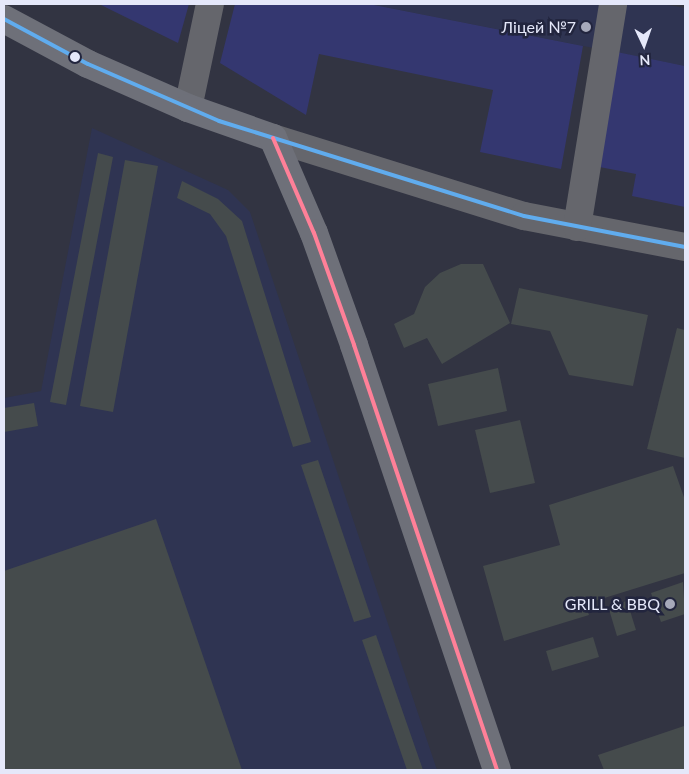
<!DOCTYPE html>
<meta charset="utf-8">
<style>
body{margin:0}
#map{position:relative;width:689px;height:774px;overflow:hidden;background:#323442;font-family:Lato,sans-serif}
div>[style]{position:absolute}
.built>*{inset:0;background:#2f3452}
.green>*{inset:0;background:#343770}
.building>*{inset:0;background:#454b4c}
.minor>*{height:28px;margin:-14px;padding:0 14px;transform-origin:14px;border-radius:14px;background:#65666c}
.major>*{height:28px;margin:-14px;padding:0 14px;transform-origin:14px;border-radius:14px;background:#6e7079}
.bus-1>*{height:4px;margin:-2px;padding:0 2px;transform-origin:2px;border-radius:2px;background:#60acee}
.bus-2>*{height:4px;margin:-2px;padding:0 2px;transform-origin:2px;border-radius:2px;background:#ff8098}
.dots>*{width:14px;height:14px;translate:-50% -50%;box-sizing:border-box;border:2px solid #22253e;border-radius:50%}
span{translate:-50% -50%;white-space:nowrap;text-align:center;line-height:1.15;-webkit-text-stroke:5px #22253e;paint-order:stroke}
.poi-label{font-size:16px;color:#e5e8fa}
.right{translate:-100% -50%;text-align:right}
.frame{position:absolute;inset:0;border:5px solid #e5e8fa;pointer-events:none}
.north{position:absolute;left:619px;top:20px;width:50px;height:50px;-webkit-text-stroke:4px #22253e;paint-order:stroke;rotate:177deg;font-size:14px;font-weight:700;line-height:20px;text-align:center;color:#e5e8fa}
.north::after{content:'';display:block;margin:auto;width:18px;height:22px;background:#e5e8fa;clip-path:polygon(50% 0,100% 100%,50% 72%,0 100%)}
</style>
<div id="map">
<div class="built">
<i style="clip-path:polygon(369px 4px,662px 4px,685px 8px,685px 66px)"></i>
<i style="clip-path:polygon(92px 128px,228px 190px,250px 212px,437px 770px,4px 770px,4px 398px,41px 391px)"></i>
</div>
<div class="green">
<i style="clip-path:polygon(99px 4px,189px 4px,178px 43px)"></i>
<i style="clip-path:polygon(235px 4px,369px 4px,583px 46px,561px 169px,480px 152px,493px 90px,319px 54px,306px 115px,220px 63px)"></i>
<i style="clip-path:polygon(612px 51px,685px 66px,685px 207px,632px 196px,636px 174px,589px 165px)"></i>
</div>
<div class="building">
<i style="clip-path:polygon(98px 153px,113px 157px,66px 405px,50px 402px)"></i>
<i style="clip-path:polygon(125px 160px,158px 166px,113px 412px,80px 406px)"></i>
<i style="clip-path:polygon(182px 181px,218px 199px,242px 221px,311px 442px,293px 447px,226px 236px,210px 214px,177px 198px)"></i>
<i style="clip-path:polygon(461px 264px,483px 264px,510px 323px,442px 364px,427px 338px,404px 348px,394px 324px,414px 314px,425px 287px,440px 273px)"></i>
<i style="clip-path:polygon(519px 288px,648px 315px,633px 386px,569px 375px,550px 331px,511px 324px)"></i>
<i style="clip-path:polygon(677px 328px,685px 330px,685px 458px,647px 449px)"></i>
<i style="clip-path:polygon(498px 368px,507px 411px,438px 426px,428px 384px)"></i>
<i style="clip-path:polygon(34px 403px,38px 426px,4px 432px,4px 408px)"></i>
<i style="clip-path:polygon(520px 420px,535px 483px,490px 493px,475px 430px)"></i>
<i style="clip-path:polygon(318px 460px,371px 617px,354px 622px,301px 465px)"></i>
<i style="clip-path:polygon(673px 466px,685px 500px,685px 573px,585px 604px,589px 615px,504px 641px,483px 566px,560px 545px,549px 505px)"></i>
<i style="clip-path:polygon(156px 519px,242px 770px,4px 770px,4px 571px)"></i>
<i style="clip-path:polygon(683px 582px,685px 614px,661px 622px,651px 593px)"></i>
<i style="clip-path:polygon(627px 601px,636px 630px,617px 636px,608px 606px)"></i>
<i style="clip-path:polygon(376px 635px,423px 770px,407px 770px,362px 640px)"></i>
<i style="clip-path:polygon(593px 637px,599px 657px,552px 671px,546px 651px)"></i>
<i style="clip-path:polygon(684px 726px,685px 770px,604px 770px,598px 755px)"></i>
</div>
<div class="minor">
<i style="left:188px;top:108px;width:106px;rotate:-78.1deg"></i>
<i style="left:273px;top:138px;width:263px;rotate:17.3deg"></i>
<i style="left:524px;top:216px;width:164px;rotate:10.9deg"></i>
<i style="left:577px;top:227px;width:226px;rotate:-80.8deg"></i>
</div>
<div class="major">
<i style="left:4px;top:19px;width:95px;rotate:28.2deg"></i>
<i style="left:88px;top:64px;width:109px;rotate:23.7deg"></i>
<i style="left:188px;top:108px;width:90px;rotate:19.4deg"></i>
<i style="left:273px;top:138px;width:103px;rotate:66.7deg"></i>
<i style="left:314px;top:233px;width:119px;rotate:70.3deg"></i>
<i style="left:354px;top:345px;width:448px;rotate:71.4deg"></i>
</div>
<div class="bus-1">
<i style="left:4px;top:19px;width:95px;rotate:28.2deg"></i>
<i style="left:88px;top:64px;width:143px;rotate:23.5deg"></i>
<i style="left:219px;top:121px;width:319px;rotate:17.3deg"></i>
<i style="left:524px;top:216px;width:164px;rotate:10.9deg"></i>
</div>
<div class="bus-2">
<i style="left:273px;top:138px;width:103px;rotate:66.7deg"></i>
<i style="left:314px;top:233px;width:119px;rotate:70.3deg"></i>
<i style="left:354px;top:345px;width:448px;rotate:71.4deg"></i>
</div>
<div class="dots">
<i style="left:586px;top:27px;background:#a6a9ba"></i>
<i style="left:75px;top:57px;background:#e5e8fa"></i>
<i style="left:670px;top:604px;background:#a6a9ba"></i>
</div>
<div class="poi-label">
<span class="right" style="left:576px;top:27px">Ліцей №7</span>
<span class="right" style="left:660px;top:604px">GRILL &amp; BBQ</span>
</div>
<div class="frame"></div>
<div class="north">N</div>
</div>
